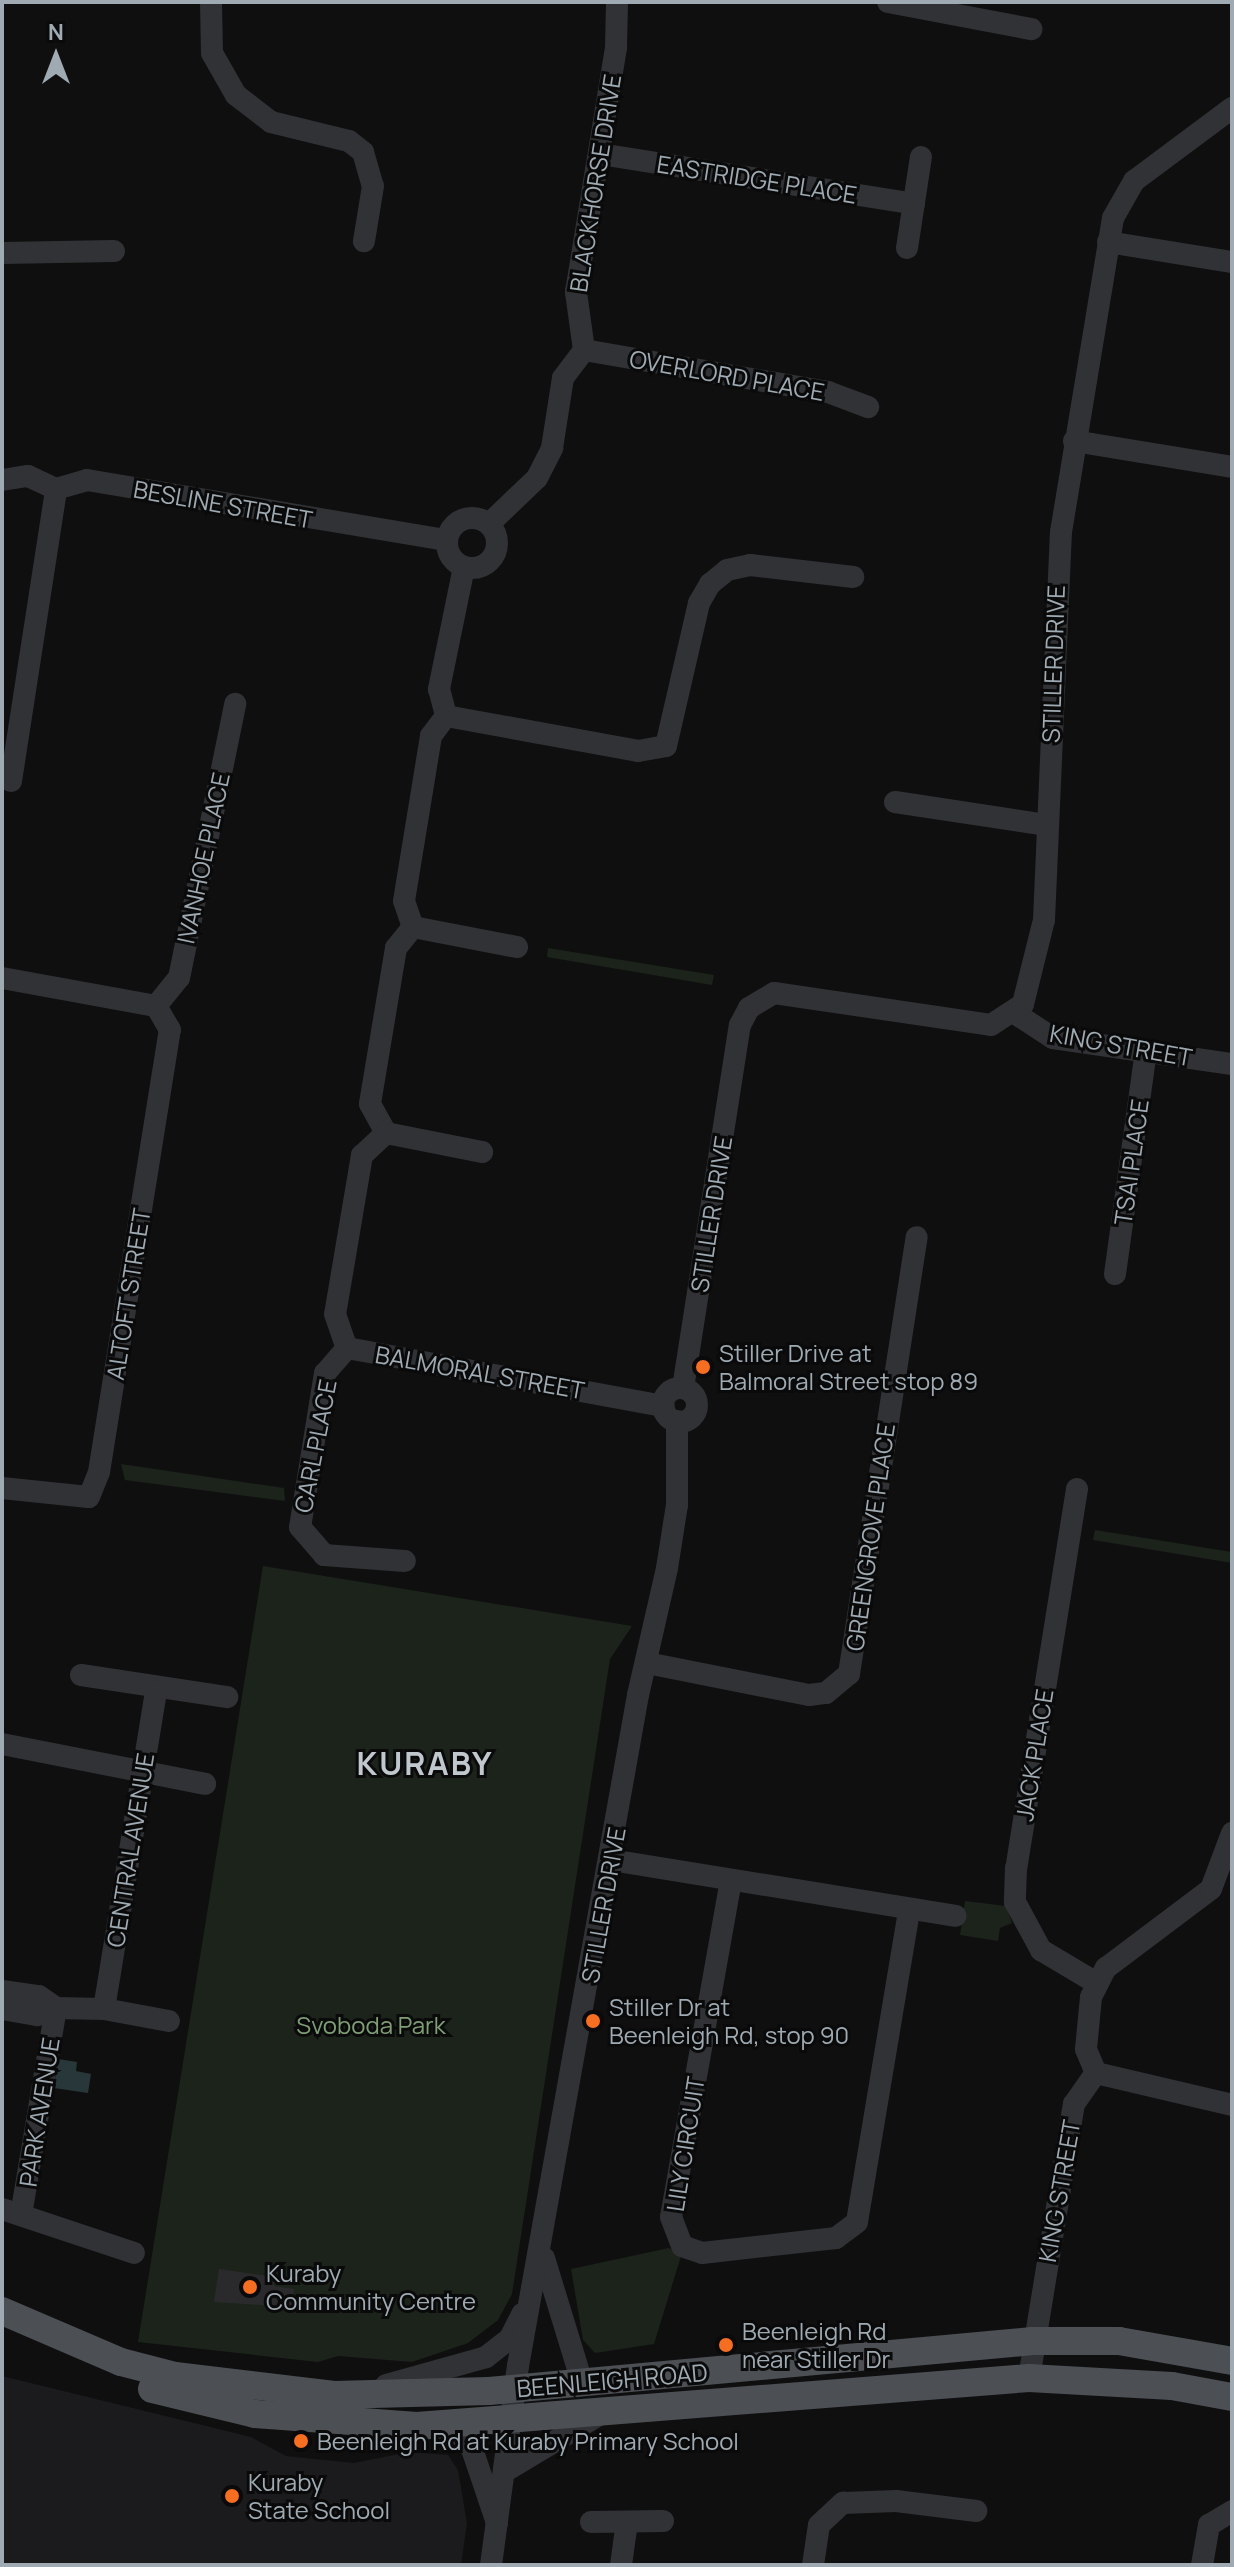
<!DOCTYPE html>
<style>
body{margin:0}
#map{position:relative;width:1234px;height:2567px;overflow:hidden;background:#0f0f10;font-family:Manrope,sans-serif}
div>[style]{position:absolute}
.built>*{inset:0;background:#1b1b1d}
.green>*{inset:0;background:#1c231b}
.water>*{inset:0;background:#283739}
.building>*{inset:0;background:#2a2a2d}
.minor>*{height:22px;margin:-11px;padding:0 11px;transform-origin:11px;border-radius:11px;background:#303235}
.minor>.ring{margin:-11px;padding:0;box-sizing:content-box;background:none;border:22px solid #303235;border-radius:50%}
.major>*{height:28px;margin:-14px;padding:0 14px;transform-origin:14px;border-radius:14px;background:#4c5054}
.dots>*{width:22px;height:22px;translate:-50% -50%;box-sizing:border-box;border:4px solid #0a0a0b;border-radius:50%}
span{translate:-50% -50%;white-space:nowrap;text-align:center;line-height:1.15;-webkit-text-stroke:6px #0a0a0b;paint-order:stroke}
.street-label{font-size:24px;color:#9faab2}
.poi-label{font-size:24px;color:#9faab2}
.left{translate:0 -50%;text-align:left}
.park-label{font-size:24px;color:#7f9e75}
.district-label{font-size:32px;color:#c0c8ce;font-weight:700;letter-spacing:2px}
.frame{position:absolute;inset:0;border:4px solid #9faab2;pointer-events:none}
.north{position:absolute;left:16px;top:16px;width:80px;height:80px;-webkit-text-stroke:6px #0a0a0b;paint-order:stroke;rotate:0deg;font-size:22px;font-weight:700;line-height:32px;text-align:center;color:#9faab2}
.north::after{content:'';display:block;margin:auto;width:28px;height:36px;background:#9faab2;clip-path:polygon(50% 0,100% 100%,50% 72%,0 100%)}
</style>
<div id="map">
<div class="built">
<i style="clip-path:polygon(2px 2376px,251px 2437px,286px 2456px,354px 2463px,409px 2452px,448px 2455px,458px 2470px,467px 2523px,461px 2565px,2px 2565px)"></i>
</div>
<div class="green">
<i style="clip-path:polygon(548px 948px,714px 975px,712px 985px,547px 957px)"></i>
<i style="clip-path:polygon(121px 1464px,284px 1488px,285px 1501px,125px 1480px)"></i>
<i style="clip-path:polygon(1095px 1530px,1232px 1552px,1232px 1563px,1093px 1540px)"></i>
<i style="clip-path:polygon(263px 1566px,632px 1626px,610px 1659px,512px 2294px,498px 2320px,468px 2343px,412px 2362px,338px 2356px,318px 2362px,138px 2342px)"></i>
<i style="clip-path:polygon(965px 1901px,1006px 1906px,1012px 1923px,1000px 1928px,998px 1941px,960px 1935px)"></i>
<i style="clip-path:polygon(669px 2248px,681px 2256px,654px 2344px,595px 2353px,583px 2340px,571px 2269px)"></i>
</div>
<div class="water">
<i style="clip-path:polygon(58px 2059px,77px 2062px,76px 2071px,91px 2074px,88px 2093px,54px 2088px)"></i>
</div>
<div class="building">
<i style="clip-path:polygon(219px 2269px,275px 2277px,274px 2286px,294px 2289px,292px 2307px,214px 2302px)"></i>
</div>
<div class="minor">
<i style="left:211px;top:2px;width:51px;rotate:88.9deg"></i>
<i style="left:212px;top:53px;width:48px;rotate:60.3deg"></i>
<i style="left:236px;top:95px;width:44px;rotate:37.6deg"></i>
<i style="left:271px;top:122px;width:80px;rotate:13.7deg"></i>
<i style="left:349px;top:141px;width:18px;rotate:38deg"></i>
<i style="left:363px;top:152px;width:35px;rotate:74deg"></i>
<i style="left:373px;top:186px;width:56px;rotate:99.3deg"></i>
<i style="left:888px;top:2px;width:146px;rotate:10.7deg"></i>
<i style="left:600px;top:154px;width:318px;rotate:9deg"></i>
<i style="left:1108px;top:242px;width:126px;rotate:9.2deg"></i>
<i style="left:907px;top:248px;width:92px;rotate:-81.3deg"></i>
<i style="left:2px;top:253px;width:112px;rotate:-1deg"></i>
<i style="left:584px;top:350px;width:248px;rotate:9.8deg"></i>
<i style="left:828px;top:392px;width:43px;rotate:20.6deg"></i>
<i style="left:1074px;top:441px;width:160px;rotate:9.3deg"></i>
<i style="left:2px;top:480px;width:26px;rotate:-9deg"></i>
<i style="left:28px;top:476px;width:31px;rotate:25deg"></i>
<i style="left:56px;top:489px;width:32px;rotate:-16deg"></i>
<i style="left:87px;top:480px;width:365px;rotate:9.5deg"></i>
<i class="ring" style="left:447px;top:518px;width:28px;height:28px"></i>
<i style="left:489px;top:524px;width:66px;rotate:-43.8deg"></i>
<i style="left:537px;top:478px;width:34px;rotate:-63deg"></i>
<i style="left:552px;top:448px;width:71px;rotate:-81.1deg"></i>
<i style="left:563px;top:378px;width:35px;rotate:-53deg"></i>
<i style="left:584px;top:350px;width:59px;rotate:-97.9deg"></i>
<i style="left:576px;top:292px;width:248px;rotate:-80.7deg"></i>
<i style="left:616px;top:47px;width:45px;rotate:-88.7deg"></i>
<i style="left:464px;top:567px;width:125px;rotate:101.6deg"></i>
<i style="left:439px;top:689px;width:28px;rotate:75deg"></i>
<i style="left:446px;top:716px;width:25px;rotate:127deg"></i>
<i style="left:431px;top:736px;width:167px;rotate:99.3deg"></i>
<i style="left:404px;top:901px;width:28px;rotate:71deg"></i>
<i style="left:413px;top:927px;width:27px;rotate:129deg"></i>
<i style="left:396px;top:948px;width:158px;rotate:99.5deg"></i>
<i style="left:370px;top:1104px;width:33px;rotate:61deg"></i>
<i style="left:386px;top:1133px;width:33px;rotate:137deg"></i>
<i style="left:362px;top:1155px;width:161px;rotate:99.6deg"></i>
<i style="left:335px;top:1314px;width:36px;rotate:71deg"></i>
<i style="left:347px;top:1348px;width:322px;rotate:10.4deg"></i>
<i style="left:446px;top:716px;width:195px;rotate:10.3deg"></i>
<i style="left:638px;top:751px;width:28px;rotate:-10deg"></i>
<i style="left:666px;top:746px;width:147px;rotate:-77deg"></i>
<i style="left:699px;top:603px;width:22px;rotate:-60deg"></i>
<i style="left:710px;top:584px;width:22px;rotate:-39deg"></i>
<i style="left:727px;top:570px;width:24px;rotate:-12deg"></i>
<i style="left:750px;top:565px;width:104px;rotate:6.6deg"></i>
<i style="left:11px;top:781px;width:295px;rotate:-81.2deg"></i>
<i style="left:895px;top:802px;width:154px;rotate:8.6deg"></i>
<i style="left:413px;top:927px;width:106px;rotate:10.9deg"></i>
<i style="left:2px;top:978px;width:157px;rotate:10.3deg"></i>
<i style="left:156px;top:1006px;width:36px;rotate:-51deg"></i>
<i style="left:179px;top:978px;width:280px;rotate:-78.4deg"></i>
<i style="left:1016px;top:1014px;width:44px;rotate:33deg"></i>
<i style="left:1053px;top:1038px;width:181px;rotate:8.3deg"></i>
<i style="left:386px;top:1133px;width:98px;rotate:11.2deg"></i>
<i style="left:1115px;top:1274px;width:225px;rotate:-82.1deg"></i>
<i style="left:347px;top:1348px;width:33px;rotate:131deg"></i>
<i style="left:325px;top:1373px;width:156px;rotate:99.2deg"></i>
<i style="left:300px;top:1527px;width:37px;rotate:49deg"></i>
<i style="left:324px;top:1555px;width:81px;rotate:4.2deg"></i>
<i style="left:683px;top:1388px;width:367px;rotate:-81.1deg"></i>
<i style="left:740px;top:1025px;width:19px;rotate:-62deg"></i>
<i style="left:749px;top:1008px;width:29px;rotate:-31deg"></i>
<i style="left:774px;top:993px;width:219px;rotate:8.4deg"></i>
<i style="left:991px;top:1025px;width:38px;rotate:-33deg"></i>
<i style="left:1023px;top:1004px;width:87px;rotate:-76deg"></i>
<i style="left:1044px;top:920px;width:388px;rotate:-87.5deg"></i>
<i style="left:1061px;top:532px;width:318px;rotate:-80.6deg"></i>
<i style="left:1113px;top:218px;width:43px;rotate:-60.4deg"></i>
<i style="left:1134px;top:181px;width:122px;rotate:-36.7deg"></i>
<i class="ring" style="left:663px;top:1388px;width:12px;height:12px"></i>
<i style="left:2px;top:1488px;width:87px;rotate:5.9deg"></i>
<i style="left:89px;top:1497px;width:27px;rotate:-68deg"></i>
<i style="left:99px;top:1472px;width:448px;rotate:-80.9deg"></i>
<i style="left:170px;top:1030px;width:28px;rotate:-120deg"></i>
<i style="left:1077px;top:1489px;width:384px;rotate:99.1deg"></i>
<i style="left:1016px;top:1868px;width:34px;rotate:92deg"></i>
<i style="left:1015px;top:1902px;width:55px;rotate:61.6deg"></i>
<i style="left:1041px;top:1950px;width:66px;rotate:30.8deg"></i>
<i style="left:647px;top:1663px;width:165px;rotate:11.2deg"></i>
<i style="left:809px;top:1695px;width:17px;rotate:-7deg"></i>
<i style="left:826px;top:1693px;width:30px;rotate:-40deg"></i>
<i style="left:849px;top:1674px;width:442px;rotate:-81.2deg"></i>
<i style="left:81px;top:1675px;width:148px;rotate:8.6deg"></i>
<i style="left:2px;top:1744px;width:207px;rotate:11.1deg"></i>
<i style="left:611px;top:1860px;width:349px;rotate:9.2deg"></i>
<i style="left:731px;top:1880px;width:342px;rotate:100.1deg"></i>
<i style="left:671px;top:2217px;width:31px;rotate:69deg"></i>
<i style="left:682px;top:2246px;width:21px;rotate:19deg"></i>
<i style="left:702px;top:2253px;width:135px;rotate:-6.4deg"></i>
<i style="left:836px;top:2238px;width:26px;rotate:-37deg"></i>
<i style="left:857px;top:2222px;width:315px;rotate:-80.5deg"></i>
<i style="left:2px;top:1991px;width:37px;rotate:8deg"></i>
<i style="left:39px;top:1996px;width:21px;rotate:35deg"></i>
<i style="left:2px;top:2009px;width:36px;rotate:10deg"></i>
<i style="left:37px;top:2015px;width:20px;rotate:-20deg"></i>
<i style="left:56px;top:2008px;width:48px;rotate:1.2deg"></i>
<i style="left:104px;top:2009px;width:66px;rotate:10.5deg"></i>
<i style="left:104px;top:2009px;width:322px;rotate:-80.7deg"></i>
<i style="left:1096px;top:2073px;width:140px;rotate:13.2deg"></i>
<i style="left:2px;top:2209px;width:139px;rotate:18.4deg"></i>
<i style="left:21px;top:2215px;width:210px;rotate:-80.4deg"></i>
<i style="left:544px;top:2258px;width:130px;rotate:73deg"></i>
<i style="left:1029px;top:2378px;width:278px;rotate:-80.7deg"></i>
<i style="left:1074px;top:2104px;width:38px;rotate:-55deg"></i>
<i style="left:1096px;top:2073px;width:26px;rotate:-113deg"></i>
<i style="left:1086px;top:2049px;width:52px;rotate:-84.5deg"></i>
<i style="left:1091px;top:1997px;width:33px;rotate:-63deg"></i>
<i style="left:1106px;top:1968px;width:131px;rotate:-37deg"></i>
<i style="left:1211px;top:1889px;width:60px;rotate:-69.4deg"></i>
<i style="left:386px;top:2385px;width:104px;rotate:-15.6deg"></i>
<i style="left:486px;top:2357px;width:31px;rotate:-38deg"></i>
<i style="left:510px;top:2338px;width:27px;rotate:-63deg"></i>
<i style="left:452px;top:2425px;width:31px;rotate:50deg"></i>
<i style="left:472px;top:2449px;width:78px;rotate:71.3deg"></i>
<i style="left:507px;top:2470px;width:107px;rotate:-30.9deg"></i>
<i style="left:591px;top:2522px;width:72px;rotate:-0.8deg"></i>
<i style="left:491px;top:2565px;width:201px;rotate:-82.3deg"></i>
<i style="left:518px;top:2366px;width:682px;rotate:-79.86deg"></i>
<i style="left:638px;top:1695px;width:130px;rotate:-77.1deg"></i>
<i style="left:667px;top:1568px;width:64px;rotate:-81deg"></i>
<i style="left:677px;top:1505px;width:84px;rotate:-90deg"></i>
<i style="left:621px;top:2565px;width:43px;rotate:-82.1deg"></i>
<i style="left:813px;top:2565px;width:40px;rotate:-81.5deg"></i>
<i style="left:819px;top:2525px;width:33px;rotate:-43deg"></i>
<i style="left:843px;top:2503px;width:53px;rotate:-2.2deg"></i>
<i style="left:896px;top:2501px;width:81px;rotate:7.1deg"></i>
<i style="left:1202px;top:2565px;width:41px;rotate:-80.1deg"></i>
<i style="left:1209px;top:2525px;width:27px;rotate:-31deg"></i>
</div>
<div class="major">
<i style="left:2px;top:2311px;width:129px;rotate:23.2deg"></i>
<i style="left:121px;top:2362px;width:56px;rotate:14.5deg"></i>
<i style="left:175px;top:2376px;width:160px;rotate:6.8deg"></i>
<i style="left:334px;top:2395px;width:155px;rotate:-1.5deg"></i>
<i style="left:489px;top:2391px;width:546px;rotate:-5.25deg"></i>
<i style="left:1033px;top:2341px;width:86px"></i>
<i style="left:1119px;top:2341px;width:115px;rotate:10deg"></i>
<i style="left:152px;top:2389px;width:106px;rotate:13.6deg"></i>
<i style="left:255px;top:2414px;width:162px;rotate:4.2deg"></i>
<i style="left:417px;top:2426px;width:614px;rotate:-4.48deg"></i>
<i style="left:1029px;top:2378px;width:143px;rotate:3.2deg"></i>
<i style="left:1172px;top:2386px;width:61px;rotate:10.4deg"></i>
</div>
<div class="dots">
<i style="left:703px;top:1367px;background:#f66e21"></i>
<i style="left:593px;top:2021px;background:#f66e21"></i>
<i style="left:250px;top:2287px;background:#f66e21"></i>
<i style="left:726px;top:2345px;background:#f66e21"></i>
<i style="left:301px;top:2441px;background:#f66e21"></i>
<i style="left:232px;top:2496px;background:#f66e21"></i>
</div>
<div class="street-label">
<span style="left:757px;top:179px;rotate:9deg">EASTRIDGE PLACE</span>
<span style="left:595px;top:183px;rotate:-81deg">BLACKHORSE DRIVE</span>
<span style="left:727px;top:375px;rotate:10deg">OVERLORD PLACE</span>
<span style="left:223px;top:504px;rotate:10deg">BESLINE STREET</span>
<span style="left:1053px;top:664px;rotate:-88deg">STILLER DRIVE</span>
<span style="left:203px;top:858px;rotate:-78deg">IVANHOE PLACE</span>
<span style="left:1121px;top:1045px;rotate:10deg">KING STREET</span>
<span style="left:1131px;top:1162px;rotate:-82deg">TSAI PLACE</span>
<span style="left:711px;top:1214px;rotate:-81deg">STILLER DRIVE</span>
<span style="left:128px;top:1294px;rotate:-81deg">ALTOFT STREET</span>
<span style="left:480px;top:1372px;rotate:10deg">BALMORAL STREET</span>
<span style="left:315px;top:1446px;rotate:-79deg">CARL PLACE</span>
<span style="left:870px;top:1537px;rotate:-82deg">GREENGROVE PLACE</span>
<span style="left:1034px;top:1755px;rotate:-81deg">JACK PLACE</span>
<span style="left:130px;top:1850px;rotate:-81deg">CENTRAL AVENUE</span>
<span style="left:603px;top:1905px;rotate:-80deg">STILLER DRIVE</span>
<span style="left:39px;top:2112px;rotate:-81deg">PARK AVENUE</span>
<span style="left:685px;top:2144px;rotate:-81deg">LILY CIRCUIT</span>
<span style="left:1059px;top:2191px;rotate:-80deg">KING STREET</span>
<span style="left:612px;top:2380px;rotate:-5deg">BEENLEIGH ROAD</span>
</div>
<div class="poi-label">
<span class="left" style="left:719px;top:1367px">Stiller Drive at<br>Balmoral Street stop 89</span>
<span class="left" style="left:609px;top:2021px">Stiller Dr at<br>Beenleigh Rd, stop 90</span>
<span class="left" style="left:266px;top:2287px">Kuraby<br>Community Centre</span>
<span class="left" style="left:742px;top:2345px">Beenleigh Rd<br>near Stiller Dr</span>
<span class="left" style="left:317px;top:2441px">Beenleigh Rd at Kuraby Primary School</span>
<span class="left" style="left:248px;top:2496px">Kuraby<br>State School</span>
</div>
<div class="park-label">
<span style="left:371px;top:2025px">Svoboda Park</span>
</div>
<div class="district-label">
<span style="left:425px;top:1763px">KURABY</span>
</div>
<div class="frame"></div>
<div class="north">N</div>
</div>
